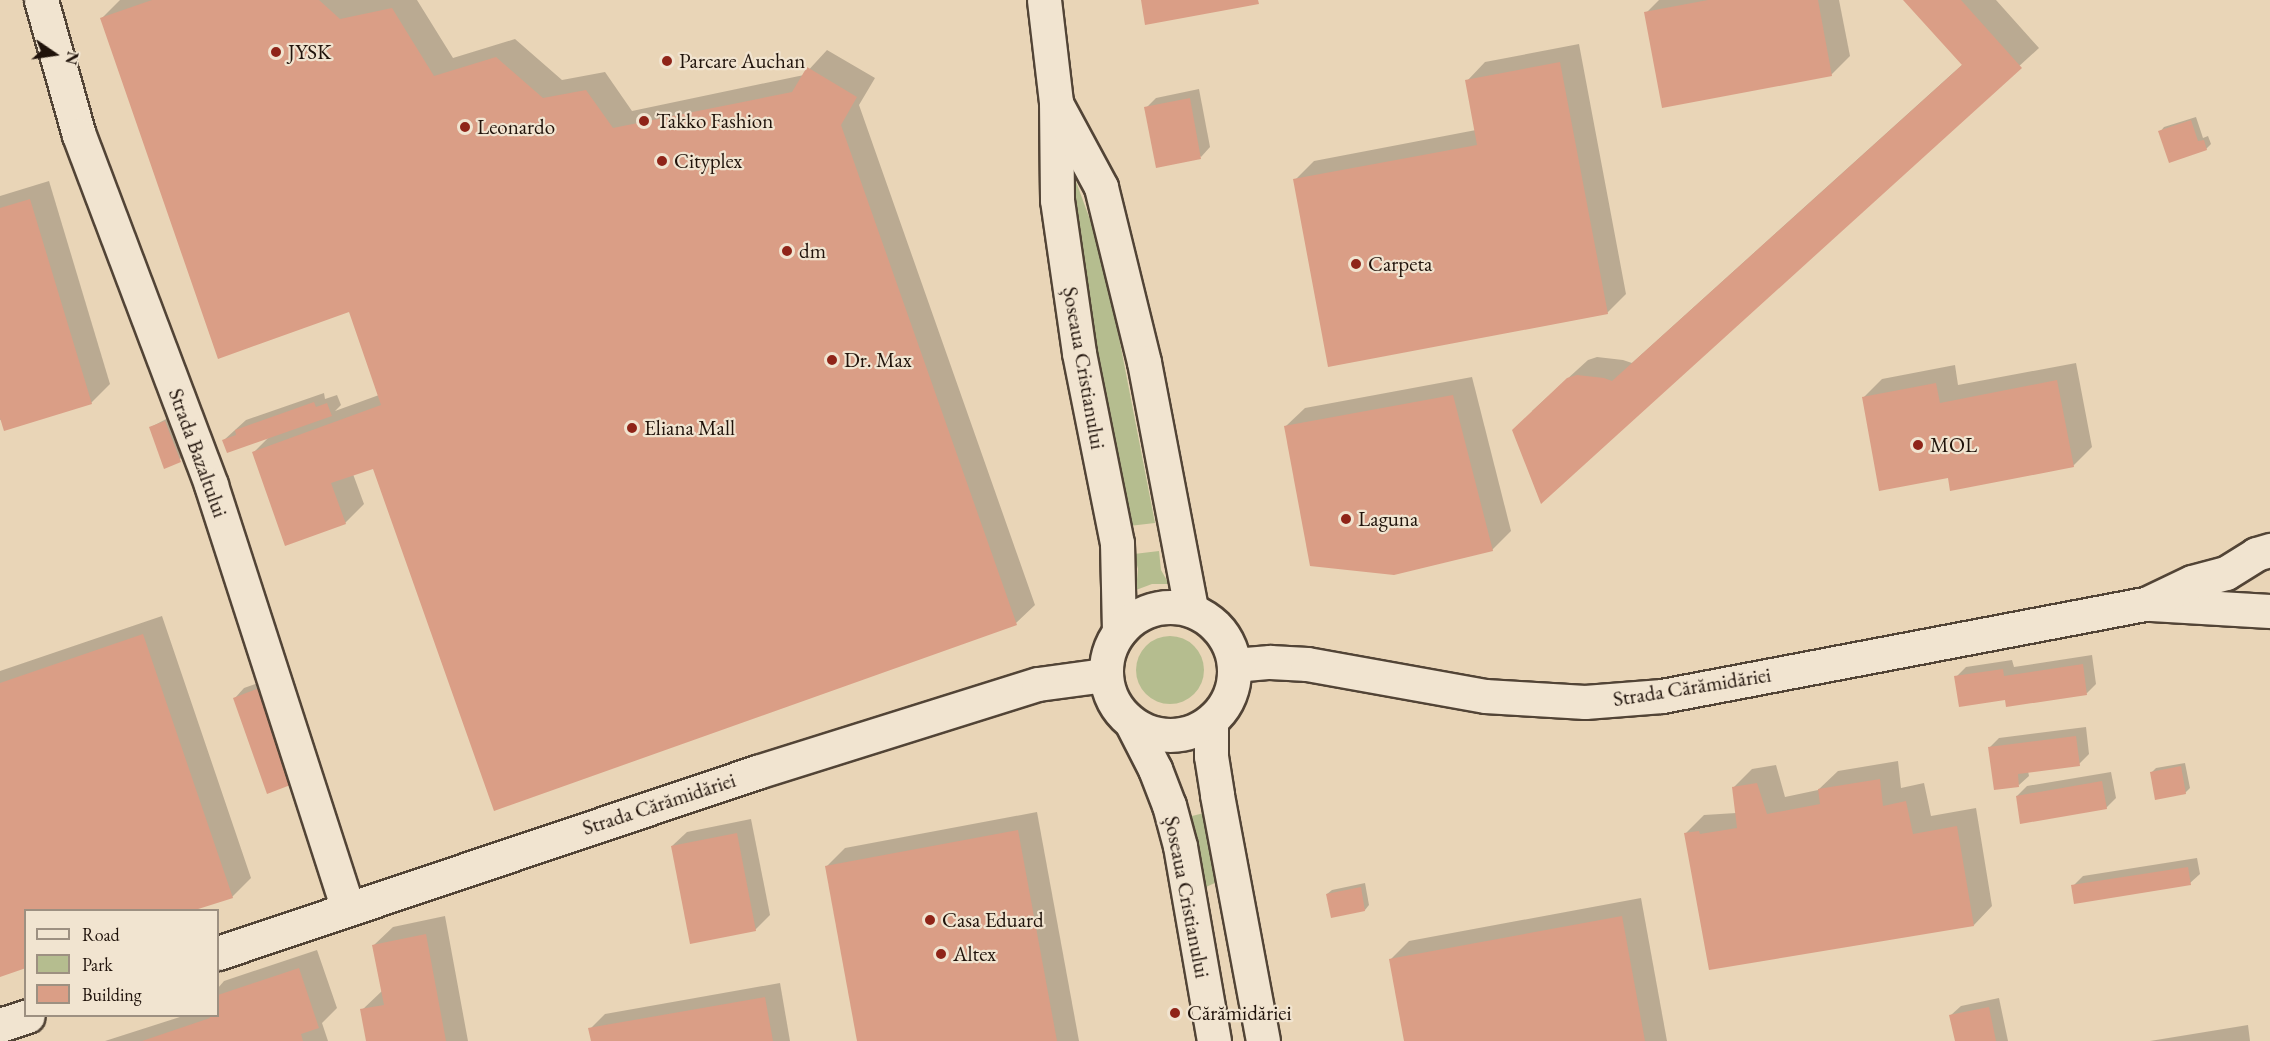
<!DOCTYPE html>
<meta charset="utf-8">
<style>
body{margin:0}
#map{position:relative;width:2270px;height:1041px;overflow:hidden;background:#e9d5b7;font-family:"EB Garamond",serif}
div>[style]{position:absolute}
.green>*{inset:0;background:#b5bd8f}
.round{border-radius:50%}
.shadow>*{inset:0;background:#0003}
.building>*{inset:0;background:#da9e86}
.roads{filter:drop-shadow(2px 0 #524436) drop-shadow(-2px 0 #524436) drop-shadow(0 2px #524436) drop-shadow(0 -2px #524436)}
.street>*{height:33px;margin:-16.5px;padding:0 16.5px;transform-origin:16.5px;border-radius:16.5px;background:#f1e4d0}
.secondary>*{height:33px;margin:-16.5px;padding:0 16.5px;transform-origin:16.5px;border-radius:16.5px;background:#f1e4d0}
.secondary>.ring{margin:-16.5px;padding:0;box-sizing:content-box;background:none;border:33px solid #f1e4d0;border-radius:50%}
.dots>*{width:16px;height:16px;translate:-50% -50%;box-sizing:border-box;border:3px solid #f1e4d0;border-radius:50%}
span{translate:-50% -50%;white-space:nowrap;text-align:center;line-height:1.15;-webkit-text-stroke:4.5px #f1e4d0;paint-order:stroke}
.poi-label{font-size:21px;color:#20130b}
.left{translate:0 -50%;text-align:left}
.street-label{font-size:21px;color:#20130b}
.legend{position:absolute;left:24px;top:909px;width:195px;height:108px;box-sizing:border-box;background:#f1e4d0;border:2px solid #9d9081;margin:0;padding:8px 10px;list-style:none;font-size:18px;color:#20130b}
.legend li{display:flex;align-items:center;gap:12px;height:30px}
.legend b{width:30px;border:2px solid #9d9081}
.north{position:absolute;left:24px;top:24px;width:60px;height:60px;-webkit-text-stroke:4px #f1e4d0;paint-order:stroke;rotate:103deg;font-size:16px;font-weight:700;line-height:24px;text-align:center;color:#20130b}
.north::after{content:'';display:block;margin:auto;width:21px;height:27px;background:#20130b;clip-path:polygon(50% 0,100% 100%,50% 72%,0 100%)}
</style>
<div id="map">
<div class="green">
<i style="clip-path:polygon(1067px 157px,1103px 255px,1155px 523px,1129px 526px,1076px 234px)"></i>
<i style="clip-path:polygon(1159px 551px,1161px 570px,1169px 584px,1152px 584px,1136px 590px,1138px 569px,1134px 554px)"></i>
<i class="round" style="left:1136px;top:636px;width:68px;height:68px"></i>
<i style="clip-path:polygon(1204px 813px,1217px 882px,1206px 887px,1188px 817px)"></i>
</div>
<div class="shadow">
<i style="clip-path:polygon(120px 0,417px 0,453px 58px,515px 39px,562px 80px,605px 72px,632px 111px,804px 75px,827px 50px,875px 78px,859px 105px,1035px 605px,1016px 623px,495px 809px,374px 467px,353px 474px,364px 504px,345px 523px,254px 452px,269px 437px,224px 440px,246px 420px,324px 393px,325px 399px,337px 395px,341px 405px,335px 411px,379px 395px,350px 310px,102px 18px)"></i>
<i style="clip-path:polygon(1659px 0,1839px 0,1850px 56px,1831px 75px,1646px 13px)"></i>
<i style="clip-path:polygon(1905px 0,1996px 0,2039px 48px,1541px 502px,1532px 411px,1588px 360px,1597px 357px,1623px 360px,1632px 363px,1963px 64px)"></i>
<i style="clip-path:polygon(1579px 44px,1626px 294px,1607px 313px,1295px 180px,1314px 161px,1476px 130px,1467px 81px,1485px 62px)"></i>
<i style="clip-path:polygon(1199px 89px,1210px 147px,1201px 157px,1146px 108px,1156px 98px)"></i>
<i style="clip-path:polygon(2196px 117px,2203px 138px,2208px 136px,2211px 144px,2206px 149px,2160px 132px,2164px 127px)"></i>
<i style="clip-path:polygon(49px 181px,110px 384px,91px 403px,0 420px,0 196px)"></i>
<i style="clip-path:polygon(2076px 363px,2092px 447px,2073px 466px,1949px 476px,1863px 398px,1882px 379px,1955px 365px,1958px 385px)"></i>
<i style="clip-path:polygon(1472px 377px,1511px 531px,1492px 550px,1286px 426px,1305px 408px)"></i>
<i style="clip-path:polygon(170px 417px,185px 456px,165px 467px,151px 427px)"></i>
<i style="clip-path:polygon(162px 616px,251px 878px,232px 897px,191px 910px,26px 910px,0 975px,0 671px)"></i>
<i style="clip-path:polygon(2092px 655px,2096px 684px,2087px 693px,1956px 677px,1966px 667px,2012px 660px,2014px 667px)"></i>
<i style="clip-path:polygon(269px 679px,302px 773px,235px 698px,244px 688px)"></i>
<i style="clip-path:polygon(2086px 727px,2089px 754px,2079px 764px,2028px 771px,2029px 776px,2019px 785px,1989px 748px,1999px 738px)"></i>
<i style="clip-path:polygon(1898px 761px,1901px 788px,1924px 783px,1931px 816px,1976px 808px,1992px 906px,1974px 925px,1685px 834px,1704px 815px,1736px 813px,1733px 788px,1752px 769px,1776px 765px,1785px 797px,1818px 790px,1838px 771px)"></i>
<i style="clip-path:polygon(2185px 763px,2190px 788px,2185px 793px,2152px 772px,2156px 768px)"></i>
<i style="clip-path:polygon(2111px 772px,2116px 798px,2106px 808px,2017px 796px,2027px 786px)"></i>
<i style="clip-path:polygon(1037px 812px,1079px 1041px,859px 1041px,826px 867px,845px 848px)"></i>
<i style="clip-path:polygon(751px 819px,770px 915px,755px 930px,672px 846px,687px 832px)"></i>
<i style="clip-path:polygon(2197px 858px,2200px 874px,2190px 883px,2073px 886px,2083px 876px)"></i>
<i style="clip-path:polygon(1365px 883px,1369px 905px,1365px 910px,1327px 894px,1332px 890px)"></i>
<i style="clip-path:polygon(1641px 898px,1667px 1041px,1405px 1041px,1390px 960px,1409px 941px)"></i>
<i style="clip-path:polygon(445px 916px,468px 1041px,367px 1041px,362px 1010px,383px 990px,374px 945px,393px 927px)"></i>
<i style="clip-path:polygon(317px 950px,337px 1008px,322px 1023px,328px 1041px,105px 1041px,183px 1016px,218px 1016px,218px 988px,224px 981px)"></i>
<i style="clip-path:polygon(780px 983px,790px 1041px,592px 1041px,590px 1029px,605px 1014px)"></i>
<i style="clip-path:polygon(1999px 998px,2008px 1041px,1956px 1041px,1951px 1015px,1961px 1006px)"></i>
<i style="clip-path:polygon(2248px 1025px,2250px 1041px,2150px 1041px)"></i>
</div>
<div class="building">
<i style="clip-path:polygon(152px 0,319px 0,340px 19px,392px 8px,434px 76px,496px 57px,543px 98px,586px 90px,613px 128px,792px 92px,807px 67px,857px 97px,841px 125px,1017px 625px,494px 811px,373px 469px,331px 483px,346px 524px,285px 546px,252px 452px,381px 405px,349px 312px,218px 359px,100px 18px)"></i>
<i style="clip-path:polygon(1141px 0,1258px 0,1259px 4px,1145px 25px)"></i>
<i style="clip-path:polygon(1708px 0,1818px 0,1832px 76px,1662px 108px,1644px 12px)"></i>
<i style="clip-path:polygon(1903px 0,1961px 0,2022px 68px,1541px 504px,1512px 430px,1567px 378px,1577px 375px,1604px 378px,1612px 381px,1962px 65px)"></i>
<i style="clip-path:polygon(1560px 62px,1608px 314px,1328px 367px,1293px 179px,1477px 145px,1465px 80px)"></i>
<i style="clip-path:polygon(1190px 98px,1201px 159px,1156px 168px,1144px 107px)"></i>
<i style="clip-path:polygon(2191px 120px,2198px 141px,2204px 140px,2207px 150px,2169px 163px,2158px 131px)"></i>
<i style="clip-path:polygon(30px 199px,92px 404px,4px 431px,0 418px,0 208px)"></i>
<i style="clip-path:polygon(2057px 380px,2074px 467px,1950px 491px,1948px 478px,1879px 491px,1862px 397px,1936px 383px,1940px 403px)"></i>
<i style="clip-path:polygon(1453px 395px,1493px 551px,1394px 575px,1310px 566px,1284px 426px)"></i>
<i style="clip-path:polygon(314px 402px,316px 407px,327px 403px,332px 416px,227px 453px,222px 440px,236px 435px,235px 430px)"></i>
<i style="clip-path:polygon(165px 421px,181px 462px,164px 469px,149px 427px)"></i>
<i style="clip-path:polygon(143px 634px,233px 898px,195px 910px,26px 910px,26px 968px,0 977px,0 683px)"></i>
<i style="clip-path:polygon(2083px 664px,2087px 695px,2006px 707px,2005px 700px,1959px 707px,1954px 676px,2003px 669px,2004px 676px)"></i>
<i style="clip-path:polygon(259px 688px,293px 784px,267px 794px,233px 698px)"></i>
<i style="clip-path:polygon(2076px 736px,2080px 766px,2018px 774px,2019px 787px,1994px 790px,1988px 747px)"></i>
<i style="clip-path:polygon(2181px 766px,2186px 794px,2155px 800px,2150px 772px)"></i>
<i style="clip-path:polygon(1880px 779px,1883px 806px,1906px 801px,1913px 834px,1957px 826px,1974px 926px,1709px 970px,1684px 833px,1699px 831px,1700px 834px,1737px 828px,1732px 787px,1757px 783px,1767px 814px,1820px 804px,1818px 789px)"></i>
<i style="clip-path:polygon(2102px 781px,2107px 809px,2020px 824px,2016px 796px)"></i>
<i style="clip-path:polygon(1018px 830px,1057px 1041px,857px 1041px,825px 866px)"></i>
<i style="clip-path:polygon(737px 833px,756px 931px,690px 944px,671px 846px)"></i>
<i style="clip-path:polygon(2188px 867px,2191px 885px,2074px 904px,2071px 885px)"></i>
<i style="clip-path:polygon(1361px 887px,1365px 911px,1331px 918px,1326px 894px)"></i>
<i style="clip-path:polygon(1622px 916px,1645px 1041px,1404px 1041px,1389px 959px)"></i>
<i style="clip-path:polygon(426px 934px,446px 1041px,366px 1041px,360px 1009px,384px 1005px,372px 945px)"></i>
<i style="clip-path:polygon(299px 968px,319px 1028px,301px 1034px,303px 1041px,142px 1041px,210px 1018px,209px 1016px,218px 1016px,218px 995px)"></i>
<i style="clip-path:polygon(765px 997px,773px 1041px,591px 1041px,588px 1028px)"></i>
<i style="clip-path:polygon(1989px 1007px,1996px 1041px,1955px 1041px,1949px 1015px)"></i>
</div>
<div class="roads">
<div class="street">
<i style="left:41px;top:0;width:140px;rotate:74.3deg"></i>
<i style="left:79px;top:135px;width:374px;rotate:69.3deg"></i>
<i style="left:211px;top:485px;width:445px;rotate:72.1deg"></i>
</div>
<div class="secondary">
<i style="left:1044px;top:0;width:103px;rotate:83.3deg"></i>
<i style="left:1056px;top:102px;width:98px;rotate:89.4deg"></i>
<i style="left:1057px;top:200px;width:155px;rotate:81.8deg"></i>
<i style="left:1079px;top:353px;width:194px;rotate:78.7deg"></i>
<i style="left:1117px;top:543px;width:89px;rotate:88.7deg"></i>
<i style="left:1058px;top:107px;width:91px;rotate:61.7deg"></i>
<i style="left:1101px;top:187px;width:180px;rotate:76.2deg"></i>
<i style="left:1144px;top:362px;width:251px;rotate:79.2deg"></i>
<i style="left:2151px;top:604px;width:119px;rotate:3.4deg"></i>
<i class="ring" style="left:1106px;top:607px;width:95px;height:95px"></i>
<i style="left:1234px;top:665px;width:36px;rotate:-5deg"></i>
<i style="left:1270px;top:662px;width:37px;rotate:3deg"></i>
<i style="left:1307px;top:664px;width:181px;rotate:10.2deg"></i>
<i style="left:1485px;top:696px;width:100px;rotate:3.4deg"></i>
<i style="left:1585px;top:702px;width:77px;rotate:-4.5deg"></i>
<i style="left:1662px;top:696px;width:493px;rotate:-10.8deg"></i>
<i style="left:2146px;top:604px;width:51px;rotate:-25.6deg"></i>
<i style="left:2192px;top:582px;width:35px;rotate:-15deg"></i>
<i style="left:2226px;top:573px;width:36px;rotate:-32deg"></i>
<i style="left:2256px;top:554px;width:15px;rotate:-16deg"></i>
<i style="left:1211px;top:722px;width:34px;rotate:90deg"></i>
<i style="left:1211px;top:756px;width:39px;rotate:81deg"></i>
<i style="left:1217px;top:795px;width:250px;rotate:79.4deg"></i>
<i style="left:1132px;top:724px;width:51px;rotate:62.9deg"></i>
<i style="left:1155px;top:769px;width:39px;rotate:69deg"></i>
<i style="left:1169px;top:805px;width:42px;rotate:75deg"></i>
<i style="left:1180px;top:846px;width:198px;rotate:80.1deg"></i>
<i style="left:218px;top:953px;width:569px;rotate:-18.56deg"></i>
<i style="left:757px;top:772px;width:294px;rotate:-17.4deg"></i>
<i style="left:1038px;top:684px;width:68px;rotate:-7.7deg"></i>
<i style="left:0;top:1025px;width:29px;rotate:-18deg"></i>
</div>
</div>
<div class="dots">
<i style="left:276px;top:52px;background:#8f2418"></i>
<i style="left:667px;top:61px;background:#8f2418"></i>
<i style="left:644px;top:121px;background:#8f2418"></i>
<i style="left:465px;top:127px;background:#8f2418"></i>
<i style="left:662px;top:161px;background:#8f2418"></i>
<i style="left:787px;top:251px;background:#8f2418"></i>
<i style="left:1356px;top:264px;background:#8f2418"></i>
<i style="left:832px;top:360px;background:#8f2418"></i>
<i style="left:632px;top:428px;background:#8f2418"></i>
<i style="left:1918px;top:445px;background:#8f2418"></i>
<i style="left:1346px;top:519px;background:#8f2418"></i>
<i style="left:930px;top:920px;background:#8f2418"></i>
<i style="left:941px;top:954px;background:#8f2418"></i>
<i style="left:1175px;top:1013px;background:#8f2418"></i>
</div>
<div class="poi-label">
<span class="left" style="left:288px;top:52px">JYSK</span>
<span class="left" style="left:679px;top:61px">Parcare Auchan</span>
<span class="left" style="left:656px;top:121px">Takko Fashion</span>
<span class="left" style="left:477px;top:127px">Leonardo</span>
<span class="left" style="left:674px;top:161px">Cityplex</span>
<span class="left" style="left:799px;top:251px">dm</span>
<span class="left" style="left:1368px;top:264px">Carpeta</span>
<span class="left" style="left:844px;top:360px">Dr. Max</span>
<span class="left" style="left:644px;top:428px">Eliana Mall</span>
<span class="left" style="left:1930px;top:445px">MOL</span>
<span class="left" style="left:1358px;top:519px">Laguna</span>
<span class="left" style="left:942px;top:920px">Casa Eduard</span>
<span class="left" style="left:953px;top:954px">Altex</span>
<span class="left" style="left:1187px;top:1013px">Cărămidăriei</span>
</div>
<div class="street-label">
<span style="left:1084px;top:368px;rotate:80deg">Șoseaua Cristianului</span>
<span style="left:198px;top:453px;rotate:70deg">Strada Bazaltului</span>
<span style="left:1692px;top:687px;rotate:-9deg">Strada Cărămidăriei</span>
<span style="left:659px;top:804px;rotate:-18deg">Strada Cărămidăriei</span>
<span style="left:1187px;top:897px;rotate:79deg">Șoseaua Cristianului</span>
</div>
<ul class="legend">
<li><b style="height:8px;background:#f1e4d0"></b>Road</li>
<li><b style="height:16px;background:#b5bd8f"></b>Park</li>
<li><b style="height:16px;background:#da9e86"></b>Building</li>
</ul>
<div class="north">N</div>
</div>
